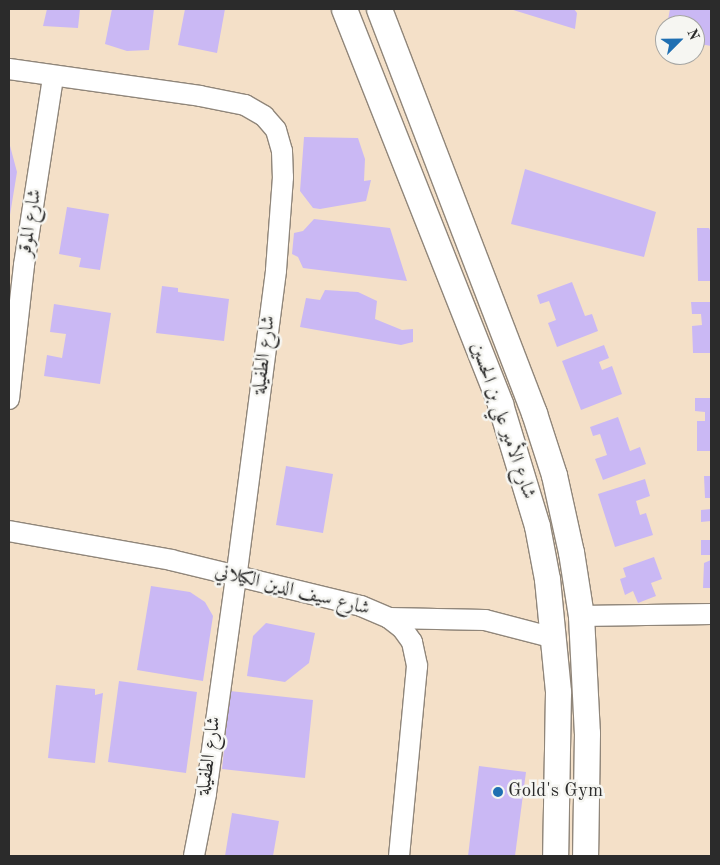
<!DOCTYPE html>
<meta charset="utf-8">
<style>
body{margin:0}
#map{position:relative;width:720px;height:865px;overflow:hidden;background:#f4e0c8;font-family:"Old Standard TT",Amiri,serif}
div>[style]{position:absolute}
.building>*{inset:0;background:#cab8f4}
.roads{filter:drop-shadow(1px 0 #90867a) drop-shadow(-1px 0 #90867a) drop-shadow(0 1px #90867a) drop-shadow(0 -1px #90867a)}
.minor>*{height:20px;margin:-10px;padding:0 10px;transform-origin:10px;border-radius:10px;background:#fff}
.major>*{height:25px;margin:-12.5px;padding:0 12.5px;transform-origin:12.5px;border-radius:12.5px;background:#fff}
.dots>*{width:14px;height:14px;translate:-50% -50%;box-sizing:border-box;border:2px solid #f6f6f2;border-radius:50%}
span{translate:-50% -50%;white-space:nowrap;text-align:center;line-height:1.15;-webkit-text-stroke:5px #f6f6f2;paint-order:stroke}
.street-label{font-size:19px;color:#2b2b2b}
.poi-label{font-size:19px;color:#2b2b2b}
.left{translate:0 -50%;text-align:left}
.frame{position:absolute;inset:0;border:10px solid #2b2b2b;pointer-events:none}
.north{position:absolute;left:655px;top:15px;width:50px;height:50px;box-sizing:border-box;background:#f6f6f2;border:1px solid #a5a5a2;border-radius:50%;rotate:67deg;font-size:14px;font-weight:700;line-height:20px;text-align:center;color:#2b2b2b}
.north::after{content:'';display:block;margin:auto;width:18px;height:22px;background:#1f6fb2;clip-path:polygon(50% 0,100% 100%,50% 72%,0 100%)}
</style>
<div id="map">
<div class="building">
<i style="clip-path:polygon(47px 9px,80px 9px,78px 28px,43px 26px)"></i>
<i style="clip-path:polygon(112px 9px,154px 9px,149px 50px,127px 51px,105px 44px)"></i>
<i style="clip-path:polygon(185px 9px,225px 9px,217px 53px,178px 45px)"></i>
<i style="clip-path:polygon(510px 9px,574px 9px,577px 13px,575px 29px)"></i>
<i style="clip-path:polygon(670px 9px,711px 9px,711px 46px,695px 43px,695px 25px,667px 25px)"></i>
<i style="clip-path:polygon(304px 137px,358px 138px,365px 159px,364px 181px,371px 180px,366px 201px,320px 209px,313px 208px,300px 191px)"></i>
<i style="clip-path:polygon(9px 142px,17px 172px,10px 215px,9px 215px)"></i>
<i style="clip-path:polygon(525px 169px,656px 212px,644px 257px,511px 224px)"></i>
<i style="clip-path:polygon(67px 207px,109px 214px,100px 270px,79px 267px,81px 258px,59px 254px)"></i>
<i style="clip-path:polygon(314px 219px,390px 228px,407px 281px,303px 268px,298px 257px,292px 254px,294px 233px,303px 231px)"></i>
<i style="clip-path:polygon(697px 228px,709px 228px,711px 232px,711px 281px,698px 281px)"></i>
<i style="clip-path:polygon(572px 282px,585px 316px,592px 314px,598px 331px,557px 347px,548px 323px,556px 320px,549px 301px,540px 304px,537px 295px)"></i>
<i style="clip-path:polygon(162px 286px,178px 288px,178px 292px,229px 299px,224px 341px,156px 333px)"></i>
<i style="clip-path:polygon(325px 290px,358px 292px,377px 301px,375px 319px,402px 330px,413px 329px,413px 342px,401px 345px,300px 327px,306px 298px,320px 300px)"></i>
<i style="clip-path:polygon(691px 302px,711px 302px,711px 353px,693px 353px,692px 326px,702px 325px,701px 314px,692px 314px)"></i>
<i style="clip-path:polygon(54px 304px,111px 313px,100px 384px,44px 376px,47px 355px,62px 358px,66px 334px,50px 332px)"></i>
<i style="clip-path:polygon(604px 345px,609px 358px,599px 362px,602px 370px,612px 366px,622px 394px,581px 410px,562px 361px)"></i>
<i style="clip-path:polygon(695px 398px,711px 398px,711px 451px,697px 451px,697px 421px,705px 421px,705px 412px,695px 411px)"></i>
<i style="clip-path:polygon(618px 417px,630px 451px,640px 447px,646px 464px,603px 480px,595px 459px,607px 455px,600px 434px,593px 436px,590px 427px)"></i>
<i style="clip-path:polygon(286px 466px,333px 474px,323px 533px,276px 525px)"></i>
<i style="clip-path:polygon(704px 476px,711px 476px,711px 498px,705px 498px)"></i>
<i style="clip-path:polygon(645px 479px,650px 496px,636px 501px,640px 515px,646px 513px,653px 535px,615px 547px,598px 494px)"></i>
<i style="clip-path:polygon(711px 509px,711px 521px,701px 522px,701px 510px)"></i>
<i style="clip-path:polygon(701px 540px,711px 540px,711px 555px,701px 555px)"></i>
<i style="clip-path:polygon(654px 557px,662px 579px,651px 583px,656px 596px,638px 603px,633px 591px,625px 595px,620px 579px,626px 577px,623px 568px)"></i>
<i style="clip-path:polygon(711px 560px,711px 588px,703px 588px,704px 563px)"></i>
<i style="clip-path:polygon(151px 586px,190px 592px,205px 602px,213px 616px,203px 681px,137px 670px)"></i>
<i style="clip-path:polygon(266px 623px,315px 633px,309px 663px,285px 682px,247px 676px,253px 636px)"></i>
<i style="clip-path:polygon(119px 681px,197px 692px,186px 773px,108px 762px)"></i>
<i style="clip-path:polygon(56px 685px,95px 689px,95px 695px,103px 693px,95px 763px,48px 758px)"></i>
<i style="clip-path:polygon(230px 691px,313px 700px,305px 778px,222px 769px)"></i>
<i style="clip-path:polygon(479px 766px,526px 772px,515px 856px,468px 856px)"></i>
<i style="clip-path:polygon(232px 813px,279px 821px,273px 856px,225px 856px)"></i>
</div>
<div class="roads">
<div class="minor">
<i style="left:9px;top:69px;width:193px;rotate:8deg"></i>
<i style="left:200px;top:96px;width:46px;rotate:11.3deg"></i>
<i style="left:245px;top:105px;width:22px;rotate:30deg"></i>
<i style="left:264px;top:116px;width:18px;rotate:49deg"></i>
<i style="left:276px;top:130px;width:22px;rotate:74deg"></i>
<i style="left:282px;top:151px;width:26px;rotate:88deg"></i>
<i style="left:283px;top:177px;width:94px;rotate:94.3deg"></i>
<i style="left:276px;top:271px;width:309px;rotate:97.4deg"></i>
<i style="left:236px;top:577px;width:219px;rotate:97.9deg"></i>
<i style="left:206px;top:794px;width:63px;rotate:101deg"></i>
<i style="left:9px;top:399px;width:135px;rotate:-83.6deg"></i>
<i style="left:24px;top:265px;width:190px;rotate:-81.2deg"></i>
<i style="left:9px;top:531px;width:165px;rotate:10.1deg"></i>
<i style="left:171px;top:560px;width:195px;rotate:13.6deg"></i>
<i style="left:361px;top:606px;width:30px;rotate:23deg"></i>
<i style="left:389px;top:618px;width:16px;rotate:38deg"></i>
<i style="left:402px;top:628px;width:17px;rotate:54deg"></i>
<i style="left:412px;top:642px;width:25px;rotate:78deg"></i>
<i style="left:417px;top:666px;width:191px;rotate:95.4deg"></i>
<i style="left:581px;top:616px;width:130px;rotate:-0.9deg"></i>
<i style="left:389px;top:618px;width:96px;rotate:1.2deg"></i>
<i style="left:485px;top:620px;width:71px;rotate:14.6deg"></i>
</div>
<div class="major">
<i style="left:344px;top:9px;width:425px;rotate:68.4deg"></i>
<i style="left:500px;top:404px;width:127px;rotate:73.1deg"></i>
<i style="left:537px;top:526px;width:54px;rotate:79.3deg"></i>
<i style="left:547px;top:579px;width:114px;rotate:84.4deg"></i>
<i style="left:558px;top:692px;width:164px;rotate:91deg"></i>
<i style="left:379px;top:9px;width:433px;rotate:69deg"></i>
<i style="left:534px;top:413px;width:65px;rotate:72.1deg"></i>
<i style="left:554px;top:475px;width:79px;rotate:77.6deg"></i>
<i style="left:571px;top:552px;width:65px;rotate:81.1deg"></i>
<i style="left:581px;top:616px;width:117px;rotate:87.1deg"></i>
<i style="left:587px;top:733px;width:123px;rotate:90.9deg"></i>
</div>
</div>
<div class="dots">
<i style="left:498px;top:792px;background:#1f6fb2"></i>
</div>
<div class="street-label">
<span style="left:31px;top:223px;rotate:-81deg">شارع الموقر</span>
<span style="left:265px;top:355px;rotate:-83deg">شارع الطفيلة</span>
<span style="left:502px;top:421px;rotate:71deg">شارع الأمير علي بن الحسين</span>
<span style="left:292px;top:591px;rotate:14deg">شارع سيف الدين الكيلاني</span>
<span style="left:210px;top:756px;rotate:-82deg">شارع الطفيلة</span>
</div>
<div class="poi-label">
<span class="left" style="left:508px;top:792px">Gold's Gym</span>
</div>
<div class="frame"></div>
<div class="north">N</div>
</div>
